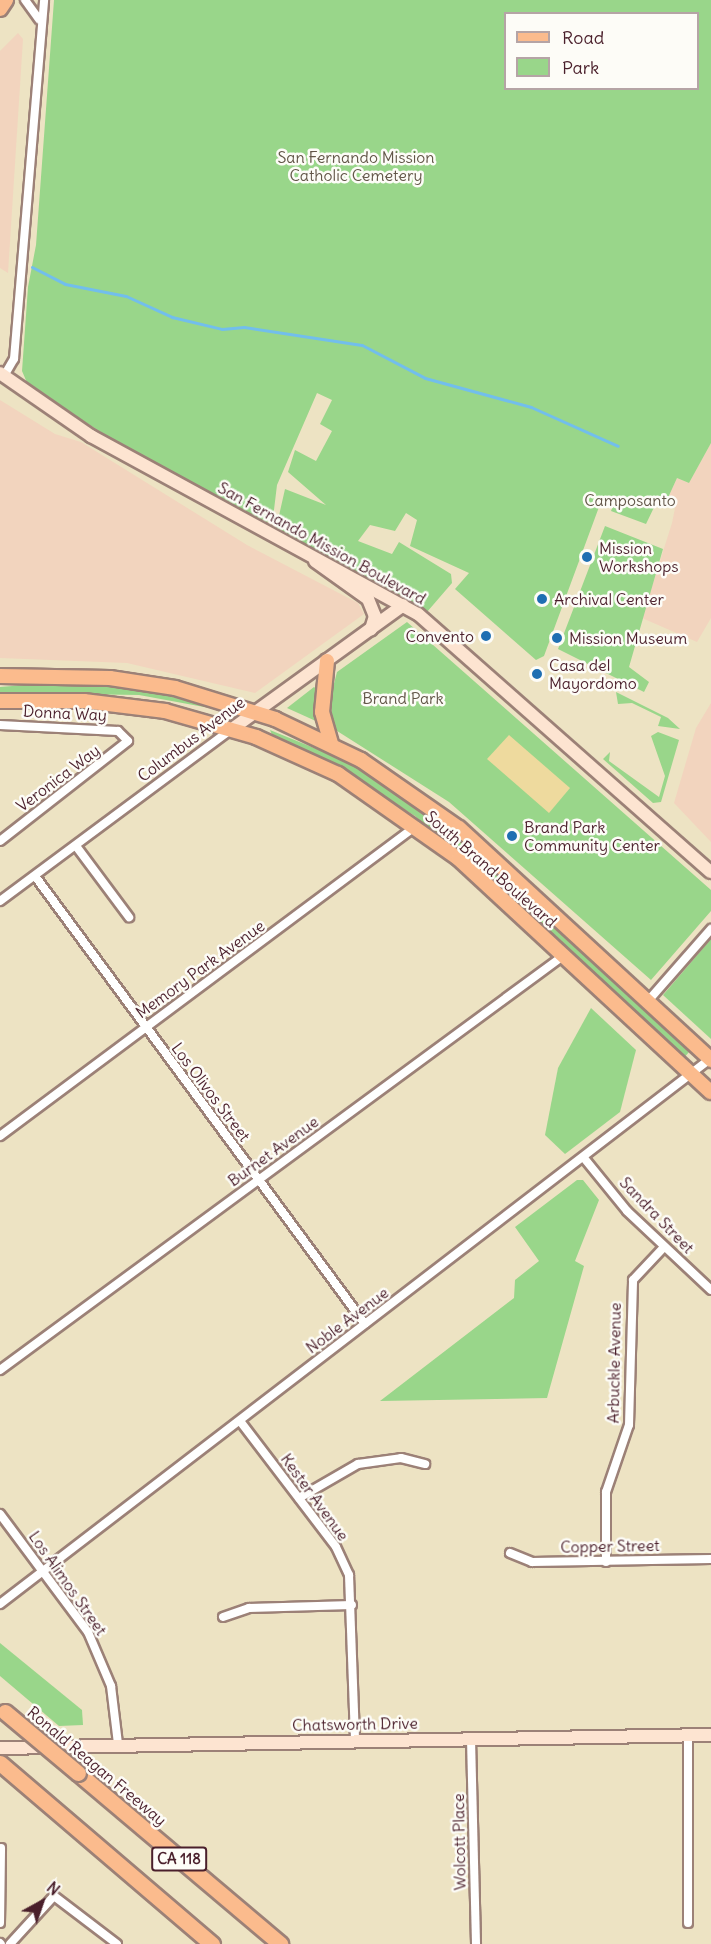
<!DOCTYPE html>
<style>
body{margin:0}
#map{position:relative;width:711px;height:1944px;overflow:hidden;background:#ede3c3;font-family:Delius,sans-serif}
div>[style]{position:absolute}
.built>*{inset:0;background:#f2d4be}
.green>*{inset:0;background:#99d68a}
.sand>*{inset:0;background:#eeda9e}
.stream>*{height:3px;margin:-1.5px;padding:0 1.5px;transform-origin:1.5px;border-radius:1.5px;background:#72beec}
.roads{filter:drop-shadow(2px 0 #9c8177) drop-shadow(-2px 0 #9c8177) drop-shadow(0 2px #9c8177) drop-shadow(0 -2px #9c8177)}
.minor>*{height:8px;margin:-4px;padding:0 4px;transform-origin:4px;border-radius:4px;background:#fff}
.secondary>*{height:12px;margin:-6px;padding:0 6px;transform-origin:6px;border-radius:6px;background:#fde4d1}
.primary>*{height:14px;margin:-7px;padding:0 7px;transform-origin:7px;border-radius:7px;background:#fbbb8d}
.motorway>*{height:15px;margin:-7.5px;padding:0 7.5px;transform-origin:7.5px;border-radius:7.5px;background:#fbbb8d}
.bridges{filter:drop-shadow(2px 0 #9c8177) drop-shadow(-2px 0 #9c8177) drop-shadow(0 2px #9c8177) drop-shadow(0 -2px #9c8177)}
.motorway-bridge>*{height:15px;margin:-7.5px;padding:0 7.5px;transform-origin:7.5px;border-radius:7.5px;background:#fbbb8d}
.dots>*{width:16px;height:16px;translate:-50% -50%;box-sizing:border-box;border:3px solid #fdfcf7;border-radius:50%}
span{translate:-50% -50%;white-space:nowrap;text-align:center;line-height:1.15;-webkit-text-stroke:5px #fdfcf7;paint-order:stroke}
.shield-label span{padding:2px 4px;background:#fdfcf7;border:2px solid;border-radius:4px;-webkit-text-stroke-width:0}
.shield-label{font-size:15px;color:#4a1f2b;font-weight:700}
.park-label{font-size:16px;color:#625648}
.street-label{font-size:16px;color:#4a1f2b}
.poi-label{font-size:16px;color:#4a1f2b}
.left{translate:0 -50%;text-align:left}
.right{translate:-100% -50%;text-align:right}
.legend{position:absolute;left:504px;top:12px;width:195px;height:78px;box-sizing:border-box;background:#fdfcf7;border:2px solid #b5a4a5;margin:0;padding:8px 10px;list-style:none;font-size:18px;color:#4a1f2b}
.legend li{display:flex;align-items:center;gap:12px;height:30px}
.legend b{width:30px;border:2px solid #b5a4a5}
.north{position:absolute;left:12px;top:1872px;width:60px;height:60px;-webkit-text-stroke:4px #fdfcf7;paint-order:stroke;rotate:40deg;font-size:16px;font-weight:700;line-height:24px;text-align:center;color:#4a1f2b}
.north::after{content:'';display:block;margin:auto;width:21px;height:27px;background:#4a1f2b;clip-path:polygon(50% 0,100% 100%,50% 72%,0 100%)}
</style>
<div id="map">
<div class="built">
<i style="clip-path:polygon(18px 33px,23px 39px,8px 273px,0 268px,0 51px)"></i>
<i style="clip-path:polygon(0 400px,55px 434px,81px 442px,247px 545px,358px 603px,364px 614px,255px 693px,127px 663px,0 658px)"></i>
<i style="clip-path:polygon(711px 443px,711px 618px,697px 642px,642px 618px,672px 523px,676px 503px,667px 500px,677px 478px,689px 483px)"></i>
<i style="clip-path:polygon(711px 703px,711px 842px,674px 803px,696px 728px)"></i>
</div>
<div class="green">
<i style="clip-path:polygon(evenodd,54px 0,711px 0,711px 443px,689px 483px,677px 478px,667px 500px,659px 497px,646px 524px,611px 511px,614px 504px,607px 501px,599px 507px,544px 656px,536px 660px,455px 589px,469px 573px,410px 546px,417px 520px,406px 513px,395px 531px,370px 525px,358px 541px,392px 554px,399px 542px,451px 574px,452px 583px,427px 612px,276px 529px,285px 489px,326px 505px,288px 472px,295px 450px,316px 461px,332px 431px,320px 424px,332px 400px,317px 393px,277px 485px,273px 518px,265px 523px,124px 447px,28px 385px,22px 371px,28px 287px,36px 245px,54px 0,506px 14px,698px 14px,698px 88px,506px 88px,506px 14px)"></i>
<i style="clip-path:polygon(605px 526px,663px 549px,629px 667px,649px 682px,644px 692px,558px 649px)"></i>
<i style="clip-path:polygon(407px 622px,711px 890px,711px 911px,651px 980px,449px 802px,334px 729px,330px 699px,337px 672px)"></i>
<i style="clip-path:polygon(61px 682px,152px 691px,215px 709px,139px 695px,0 693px,0 687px)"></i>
<i style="clip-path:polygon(314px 687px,318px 690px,318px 722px,287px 708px)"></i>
<i style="clip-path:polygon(616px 692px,668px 718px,680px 729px,658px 726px,661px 717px,632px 703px,618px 704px)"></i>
<i style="clip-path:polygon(270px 730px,356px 765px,429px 813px,689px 1052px,683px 1059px,415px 816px,344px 771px,273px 737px)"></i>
<i style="clip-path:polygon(658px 732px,679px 740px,661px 802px,653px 803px,603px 759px,610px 752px,609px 761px,659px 797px,665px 776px,651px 736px)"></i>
<i style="clip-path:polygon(711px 939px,711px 1039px,663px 995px)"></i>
<i style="clip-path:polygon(591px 1008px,636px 1050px,620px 1112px,565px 1154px,545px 1135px,558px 1068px)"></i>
<i style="clip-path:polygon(577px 1180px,583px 1180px,599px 1200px,575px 1261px,584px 1266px,547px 1398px,380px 1401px,514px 1298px,515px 1280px,539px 1261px,515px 1227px)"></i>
<i style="clip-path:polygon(0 1643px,82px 1710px,83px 1725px,59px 1726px,0 1676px)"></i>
</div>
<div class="sand">
<i style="clip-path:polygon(509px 735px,570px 788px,549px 813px,487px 759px)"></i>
</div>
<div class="stream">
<i style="left:32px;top:267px;width:37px;rotate:27deg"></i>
<i style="left:65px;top:284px;width:62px;rotate:11.1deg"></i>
<i style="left:126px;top:296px;width:51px;rotate:24.5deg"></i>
<i style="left:172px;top:317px;width:51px;rotate:13.5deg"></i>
<i style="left:222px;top:329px;width:22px;rotate:-5deg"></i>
<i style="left:244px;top:327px;width:119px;rotate:8.7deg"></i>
<i style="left:362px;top:345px;width:71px;rotate:27.6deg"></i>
<i style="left:425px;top:378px;width:110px;rotate:15.3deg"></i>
<i style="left:531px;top:407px;width:95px;rotate:24.1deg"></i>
</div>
<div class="roads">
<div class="minor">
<i style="left:25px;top:0;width:24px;rotate:54deg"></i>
<i style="left:4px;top:376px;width:20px;rotate:-60deg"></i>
<i style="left:14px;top:359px;width:360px;rotate:-85.2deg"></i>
<i style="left:0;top:725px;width:118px;rotate:2.9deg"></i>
<i style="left:118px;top:731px;width:14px;rotate:45deg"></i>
<i style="left:128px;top:741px;width:162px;rotate:142deg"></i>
<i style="left:76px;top:846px;width:89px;rotate:53.3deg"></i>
<i style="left:35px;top:876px;width:556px;rotate:53.62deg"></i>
<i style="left:0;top:901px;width:289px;rotate:-36.6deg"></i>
<i style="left:648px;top:1001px;width:96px;rotate:-48.8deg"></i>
<i style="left:0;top:1136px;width:519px;rotate:-36.69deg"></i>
<i style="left:584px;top:1158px;width:68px;rotate:50.9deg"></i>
<i style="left:627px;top:1211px;width:115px;rotate:43.2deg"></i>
<i style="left:0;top:1370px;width:699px;rotate:-36.33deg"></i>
<i style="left:240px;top:1421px;width:158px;rotate:52.7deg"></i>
<i style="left:336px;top:1547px;width:31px;rotate:65deg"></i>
<i style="left:349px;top:1575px;width:166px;rotate:87.9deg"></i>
<i style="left:299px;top:1498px;width:68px;rotate:-30deg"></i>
<i style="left:358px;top:1464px;width:43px;rotate:-7.9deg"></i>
<i style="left:401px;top:1458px;width:25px;rotate:14deg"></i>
<i style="left:0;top:1514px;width:147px;rotate:53.3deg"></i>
<i style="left:88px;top:1632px;width:59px;rotate:66.9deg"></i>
<i style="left:111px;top:1686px;width:58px;rotate:83.1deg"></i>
<i style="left:510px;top:1553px;width:24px;rotate:22deg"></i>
<i style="left:532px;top:1562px;width:179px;rotate:-1deg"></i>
<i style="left:606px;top:1562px;width:70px;rotate:-90deg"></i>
<i style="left:606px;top:1492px;width:71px;rotate:-71.1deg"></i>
<i style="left:629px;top:1425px;width:145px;rotate:-88.4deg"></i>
<i style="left:633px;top:1280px;width:45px;rotate:-46.8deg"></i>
<i style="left:0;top:1604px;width:895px;rotate:-37.51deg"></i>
<i style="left:223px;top:1617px;width:28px;rotate:-19deg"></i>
<i style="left:249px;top:1608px;width:103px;rotate:-1.7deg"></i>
<i style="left:471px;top:1739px;width:205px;rotate:88.6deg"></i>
<i style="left:0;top:1923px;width:75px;rotate:-89.2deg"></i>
<i style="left:688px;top:1923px;width:187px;rotate:-90deg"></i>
<i style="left:0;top:1943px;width:1px;rotate:45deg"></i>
<i style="left:10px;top:1944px;width:65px;rotate:-47.5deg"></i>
<i style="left:54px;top:1896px;width:79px;rotate:37.3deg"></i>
</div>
<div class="secondary">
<i style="left:0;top:373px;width:111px;rotate:34.7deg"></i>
<i style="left:91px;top:436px;width:372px;rotate:28.6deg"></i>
<i style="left:418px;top:614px;width:390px;rotate:41.4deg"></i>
<i style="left:315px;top:561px;width:65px;rotate:35.6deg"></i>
<i style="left:368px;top:599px;width:18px;rotate:68deg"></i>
<i style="left:375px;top:616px;width:14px;rotate:107deg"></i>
<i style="left:232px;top:729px;width:211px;rotate:-35.9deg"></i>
<i style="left:0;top:1748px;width:711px;rotate:-1.05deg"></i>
</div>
<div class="primary">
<i style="left:0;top:9px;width:11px;rotate:-56deg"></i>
<i style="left:327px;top:661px;width:51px;rotate:95.6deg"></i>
<i style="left:322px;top:712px;width:33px;rotate:74deg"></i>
<i style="left:0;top:676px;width:110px;rotate:1deg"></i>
<i style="left:110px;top:678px;width:66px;rotate:8.7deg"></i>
<i style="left:175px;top:688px;width:105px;rotate:17.2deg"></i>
<i style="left:275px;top:719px;width:95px;rotate:25.5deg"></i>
<i style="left:361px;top:760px;width:119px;rotate:34.8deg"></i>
<i style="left:459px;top:828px;width:343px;rotate:42.6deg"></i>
<i style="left:0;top:701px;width:84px"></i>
<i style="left:84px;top:701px;width:82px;rotate:7deg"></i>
<i style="left:165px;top:711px;width:95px;rotate:15.9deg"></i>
<i style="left:256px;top:737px;width:90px;rotate:24.3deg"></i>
<i style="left:338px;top:774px;width:148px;rotate:35.1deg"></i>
<i style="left:459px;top:859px;width:343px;rotate:42.8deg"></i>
</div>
<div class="motorway">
<i style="left:0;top:1763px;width:279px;rotate:40.5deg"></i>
<i style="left:78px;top:1773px;width:265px;rotate:40.2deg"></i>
</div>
</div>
<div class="bridges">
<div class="motorway-bridge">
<i style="left:5px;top:1712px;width:95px;rotate:39.9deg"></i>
</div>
</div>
<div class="dots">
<i style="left:587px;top:557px;background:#1f6fb2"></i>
<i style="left:542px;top:599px;background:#1f6fb2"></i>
<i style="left:486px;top:636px;background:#1f6fb2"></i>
<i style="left:557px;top:638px;background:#1f6fb2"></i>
<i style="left:537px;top:674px;background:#1f6fb2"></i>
<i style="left:512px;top:836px;background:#1f6fb2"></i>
</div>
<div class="shield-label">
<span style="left:179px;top:1859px">CA 118</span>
</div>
<div class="park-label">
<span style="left:356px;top:166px">San Fernando Mission<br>Catholic Cemetery</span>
<span style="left:630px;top:500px">Camposanto</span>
<span style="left:403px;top:698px">Brand Park</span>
</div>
<div class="street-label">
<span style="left:322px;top:543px;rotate:29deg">San Fernando Mission Boulevard</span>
<span style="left:65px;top:713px;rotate:3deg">Donna Way</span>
<span style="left:191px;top:739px;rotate:-37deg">Columbus Avenue</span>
<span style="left:58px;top:778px;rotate:-37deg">Veronica Way</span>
<span style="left:491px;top:869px;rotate:41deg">South Brand Boulevard</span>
<span style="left:200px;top:969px;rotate:-36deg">Memory Park Avenue</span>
<span style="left:211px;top:1092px;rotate:53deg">Los Olivos Street</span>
<span style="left:273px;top:1151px;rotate:-36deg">Burnet Avenue</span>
<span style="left:657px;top:1215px;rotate:46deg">Sandra Street</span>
<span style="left:347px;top:1320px;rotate:-37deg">Noble Avenue</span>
<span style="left:614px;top:1363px;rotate:-89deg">Arbuckle Avenue</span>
<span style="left:315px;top:1497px;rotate:54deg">Kester Avenue</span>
<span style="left:610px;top:1546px;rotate:-1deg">Copper Street</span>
<span style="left:68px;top:1583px;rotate:55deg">Los Alimos Street</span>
<span style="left:355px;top:1724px;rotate:-1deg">Chatsworth Drive</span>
<span style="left:97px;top:1766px;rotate:40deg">Ronald Reagan Freeway</span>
<span style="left:459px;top:1842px;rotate:-91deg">Wolcott Place</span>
</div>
<div class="poi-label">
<span class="left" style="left:599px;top:557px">Mission<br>Workshops</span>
<span class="left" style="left:554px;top:599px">Archival Center</span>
<span class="right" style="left:474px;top:636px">Convento</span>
<span class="left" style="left:569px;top:638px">Mission Museum</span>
<span class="left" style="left:549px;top:674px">Casa del<br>Mayordomo</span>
<span class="left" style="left:524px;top:836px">Brand Park<br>Community Center</span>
</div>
<ul class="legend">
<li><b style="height:8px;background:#fbbb8d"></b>Road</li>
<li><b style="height:16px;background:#99d68a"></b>Park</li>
</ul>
<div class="north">N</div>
</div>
